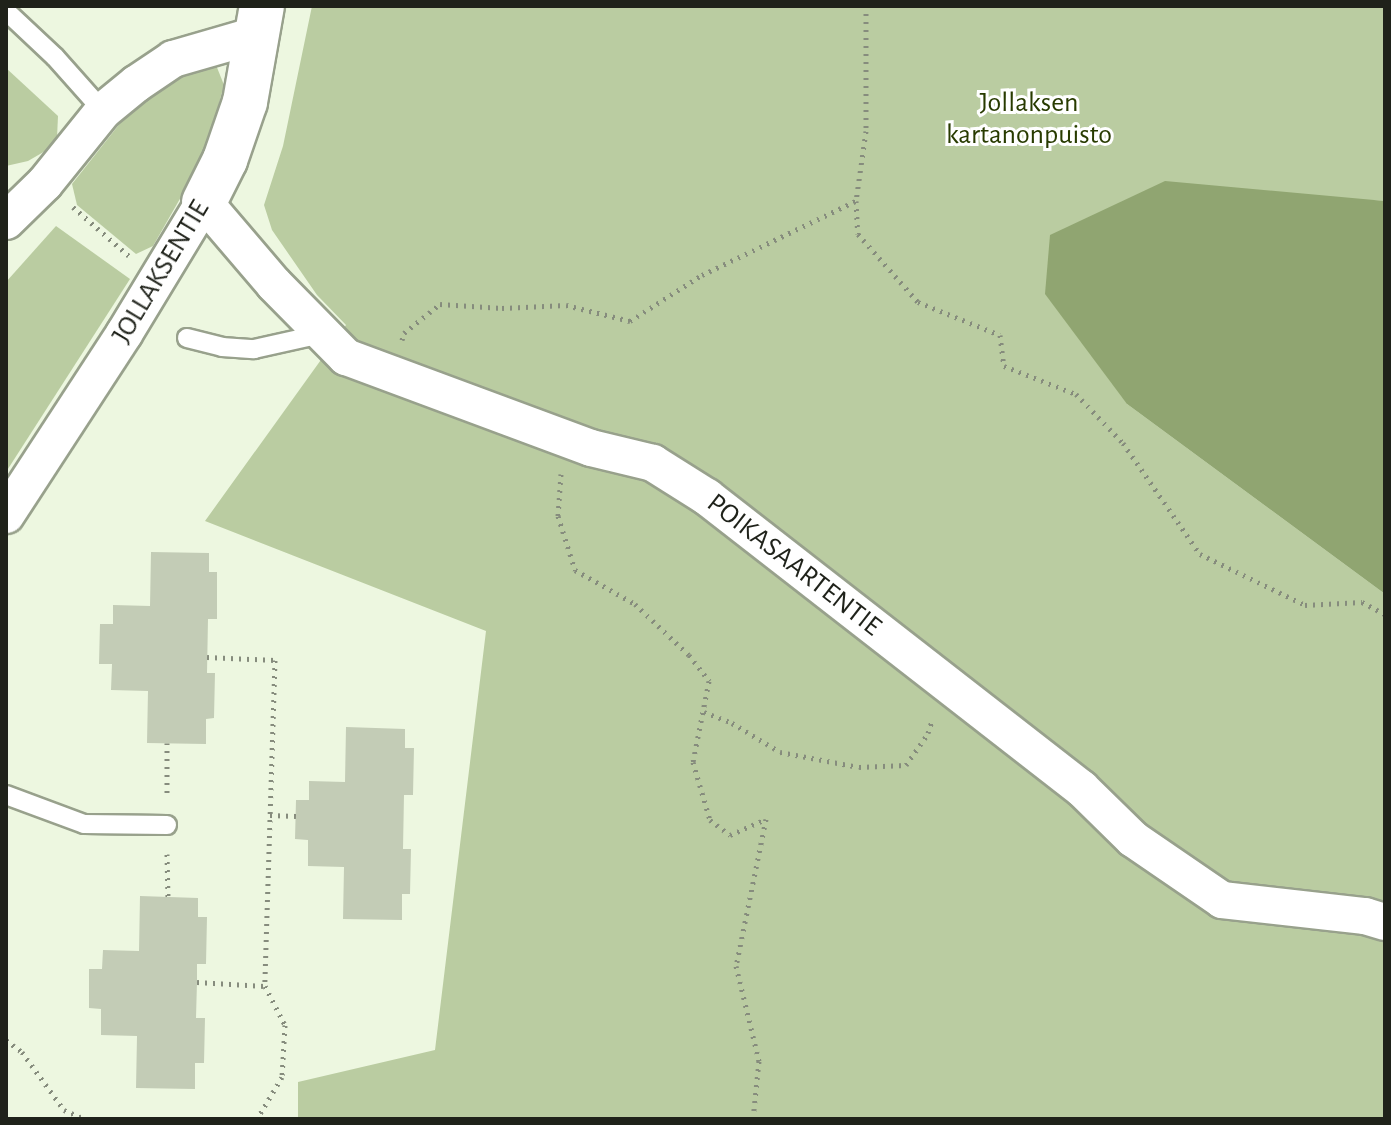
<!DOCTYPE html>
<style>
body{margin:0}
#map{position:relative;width:1391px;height:1125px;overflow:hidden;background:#edf7e0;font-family:"Alegreya Sans",sans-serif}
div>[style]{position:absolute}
.green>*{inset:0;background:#bacca1}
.water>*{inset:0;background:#90a571}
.building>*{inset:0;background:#c3ccb6}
.path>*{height:5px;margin-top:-2.5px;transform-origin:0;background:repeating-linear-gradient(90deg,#868c7d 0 2px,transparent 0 8px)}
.roads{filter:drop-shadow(2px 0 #98a18c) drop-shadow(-2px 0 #98a18c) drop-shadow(0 2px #98a18c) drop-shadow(0 -2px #98a18c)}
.service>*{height:18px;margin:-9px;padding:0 9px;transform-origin:9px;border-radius:9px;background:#fff}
.minor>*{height:36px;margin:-18px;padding:0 18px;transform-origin:18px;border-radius:18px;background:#fff}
.tertiary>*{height:44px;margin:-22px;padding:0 22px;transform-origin:22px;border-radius:22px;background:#fff}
span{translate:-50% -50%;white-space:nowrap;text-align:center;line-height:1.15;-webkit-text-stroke:6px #fff;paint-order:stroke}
.park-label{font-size:28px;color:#283b00}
.street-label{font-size:28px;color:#1f221a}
.frame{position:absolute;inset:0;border:8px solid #1f221a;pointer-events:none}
</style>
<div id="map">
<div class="green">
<i style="clip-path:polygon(312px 6px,1385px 6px,1385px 201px,1369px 200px,1127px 404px,1385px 594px,1385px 1119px,298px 1119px,298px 1082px,435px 1050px,486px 631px,205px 521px,346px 325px,317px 295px,272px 230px,264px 205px,283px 146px)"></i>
<i style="clip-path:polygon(216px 65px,224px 85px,205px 155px,153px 246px,136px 254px,77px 205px,72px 184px,129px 112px,175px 76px)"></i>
<i style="clip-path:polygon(6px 68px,58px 116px,57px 138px,47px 150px,28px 161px,6px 166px)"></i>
<i style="clip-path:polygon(56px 226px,130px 279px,6px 472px,6px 282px)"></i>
</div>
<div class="water">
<i style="clip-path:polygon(1165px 181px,1385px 201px,1385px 594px,1127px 404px,1045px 294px,1050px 235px)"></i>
</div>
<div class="building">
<i style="clip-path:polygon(151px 552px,209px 553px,209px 572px,217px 572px,217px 619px,208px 619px,207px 673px,215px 673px,214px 718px,206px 719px,206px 744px,147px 743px,148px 691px,111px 690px,112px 664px,99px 664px,100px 624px,113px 624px,113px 605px,150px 606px)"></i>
<i style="clip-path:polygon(346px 727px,405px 729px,405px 748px,414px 748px,413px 795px,404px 795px,403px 849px,411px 849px,410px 894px,402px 894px,402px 920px,343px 919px,344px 867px,308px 866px,308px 840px,295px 839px,296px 800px,309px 800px,309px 781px,345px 782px)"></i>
<i style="clip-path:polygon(140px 896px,198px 898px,198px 917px,207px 917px,206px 964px,197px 964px,197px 982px,196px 1018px,205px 1018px,204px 1063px,195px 1063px,195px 1089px,136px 1088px,137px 1036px,101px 1035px,101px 1009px,89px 1008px,89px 969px,102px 969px,103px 950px,139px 951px)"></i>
</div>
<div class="path">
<i style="left:866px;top:6px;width:125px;rotate:90deg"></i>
<i style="left:866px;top:131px;width:71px;rotate:98.1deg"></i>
<i style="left:856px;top:201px;width:33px;rotate:87deg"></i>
<i style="left:858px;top:234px;width:91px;rotate:48.6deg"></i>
<i style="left:918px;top:302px;width:88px;rotate:21.9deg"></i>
<i style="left:1000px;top:335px;width:31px;rotate:83deg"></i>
<i style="left:1004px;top:366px;width:77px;rotate:21.3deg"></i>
<i style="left:1076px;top:394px;width:68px;rotate:46.2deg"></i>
<i style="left:1123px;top:443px;width:135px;rotate:55.3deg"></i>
<i style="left:1200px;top:554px;width:117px;rotate:25.9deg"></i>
<i style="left:1305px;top:605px;width:57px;rotate:-3deg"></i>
<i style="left:1362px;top:602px;width:26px;rotate:28deg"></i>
<i style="left:73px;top:207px;width:74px;rotate:41.2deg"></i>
<i style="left:402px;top:340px;width:7px;rotate:-74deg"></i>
<i style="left:404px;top:333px;width:46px;rotate:-38.9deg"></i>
<i style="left:440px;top:304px;width:62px;rotate:3.7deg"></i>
<i style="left:502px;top:308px;width:64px;rotate:-2.7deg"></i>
<i style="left:566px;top:305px;width:66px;rotate:14deg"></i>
<i style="left:630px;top:321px;width:85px;rotate:-32.6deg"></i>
<i style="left:702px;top:275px;width:171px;rotate:-25.7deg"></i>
<i style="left:561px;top:474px;width:42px;rotate:94.1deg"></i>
<i style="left:558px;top:516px;width:57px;rotate:72.5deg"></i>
<i style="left:575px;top:570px;width:69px;rotate:29.5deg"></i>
<i style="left:635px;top:604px;width:74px;rotate:43.4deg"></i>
<i style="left:689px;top:655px;width:33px;rotate:52deg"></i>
<i style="left:709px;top:681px;width:83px;rotate:101.2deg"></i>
<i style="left:693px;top:762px;width:60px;rotate:73.7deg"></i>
<i style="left:710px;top:820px;width:25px;rotate:37deg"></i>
<i style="left:730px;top:835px;width:39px;rotate:-24deg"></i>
<i style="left:766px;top:819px;width:150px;rotate:101.5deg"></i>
<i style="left:736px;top:966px;width:98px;rotate:76.4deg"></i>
<i style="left:759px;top:1061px;width:58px;rotate:95.9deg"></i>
<i style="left:207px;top:657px;width:68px;rotate:2.5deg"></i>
<i style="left:275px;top:660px;width:326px;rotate:91.8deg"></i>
<i style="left:265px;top:986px;width:44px;rotate:62.9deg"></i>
<i style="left:285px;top:1025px;width:52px;rotate:93.3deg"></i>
<i style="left:282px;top:1077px;width:49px;rotate:120.8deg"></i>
<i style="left:704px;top:712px;width:30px;rotate:21deg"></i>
<i style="left:732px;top:723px;width:56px;rotate:31.1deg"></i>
<i style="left:780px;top:752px;width:80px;rotate:10.8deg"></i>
<i style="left:859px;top:767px;width:47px;rotate:-2.4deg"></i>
<i style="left:906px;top:765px;width:39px;rotate:-55deg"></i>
<i style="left:928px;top:733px;width:13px;rotate:-72deg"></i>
<i style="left:167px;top:743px;width:53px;rotate:90deg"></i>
<i style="left:270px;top:815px;width:26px;rotate:2deg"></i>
<i style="left:167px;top:854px;width:43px;rotate:88.7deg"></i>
<i style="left:197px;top:982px;width:68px;rotate:3.4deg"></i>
<i style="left:6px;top:1040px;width:20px;rotate:37deg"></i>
<i style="left:22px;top:1052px;width:72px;rotate:54.1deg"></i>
<i style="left:64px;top:1110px;width:23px;rotate:23deg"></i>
</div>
<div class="roads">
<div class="service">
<i style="left:6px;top:11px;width:67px;rotate:43.2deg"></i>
<i style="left:55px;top:57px;width:72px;rotate:48.4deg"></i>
<i style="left:187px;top:338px;width:36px;rotate:14deg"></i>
<i style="left:222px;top:347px;width:32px;rotate:4deg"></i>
<i style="left:254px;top:349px;width:69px;rotate:-12.6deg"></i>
<i style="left:6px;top:795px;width:83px;rotate:20.4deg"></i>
<i style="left:84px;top:824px;width:83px;rotate:0.7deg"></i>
</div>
<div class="minor">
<i style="left:6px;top:221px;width:54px;rotate:-44.3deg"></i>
<i style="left:45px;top:183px;width:92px;rotate:-51.1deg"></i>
<i style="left:103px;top:111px;width:43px;rotate:-39.3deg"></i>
<i style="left:136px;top:84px;width:45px;rotate:-34deg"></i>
<i style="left:173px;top:59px;width:86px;rotate:-16.1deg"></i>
<i style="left:6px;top:515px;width:216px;rotate:-56.9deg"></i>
<i style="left:124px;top:334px;width:154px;rotate:-58.8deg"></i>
<i style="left:204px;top:202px;width:108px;rotate:49.5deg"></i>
<i style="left:274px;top:284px;width:103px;rotate:45.4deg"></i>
<i style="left:346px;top:357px;width:261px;rotate:20.4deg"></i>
<i style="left:591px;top:448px;width:64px;rotate:13.6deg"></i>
<i style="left:653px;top:463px;width:64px;rotate:32.2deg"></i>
<i style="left:707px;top:497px;width:474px;rotate:37.9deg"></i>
<i style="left:1081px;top:788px;width:73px;rotate:44.4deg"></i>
<i style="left:1133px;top:839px;width:108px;rotate:34.4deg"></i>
<i style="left:1222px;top:900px;width:144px;rotate:6.4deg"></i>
<i style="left:1365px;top:916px;width:21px;rotate:17deg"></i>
</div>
<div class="tertiary">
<i style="left:204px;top:202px;width:47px;rotate:-63.4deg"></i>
<i style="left:225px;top:160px;width:61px;rotate:-71deg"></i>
<i style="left:245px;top:102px;width:97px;rotate:-80deg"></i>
</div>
</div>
<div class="park-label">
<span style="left:1029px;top:119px">Jollaksen<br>kartanonpuisto</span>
</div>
<div class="street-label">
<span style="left:161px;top:272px;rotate:-59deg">JOLLAKSENTIE</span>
<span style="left:794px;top:565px;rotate:38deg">POIKASAARTENTIE</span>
</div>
<div class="frame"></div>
</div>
